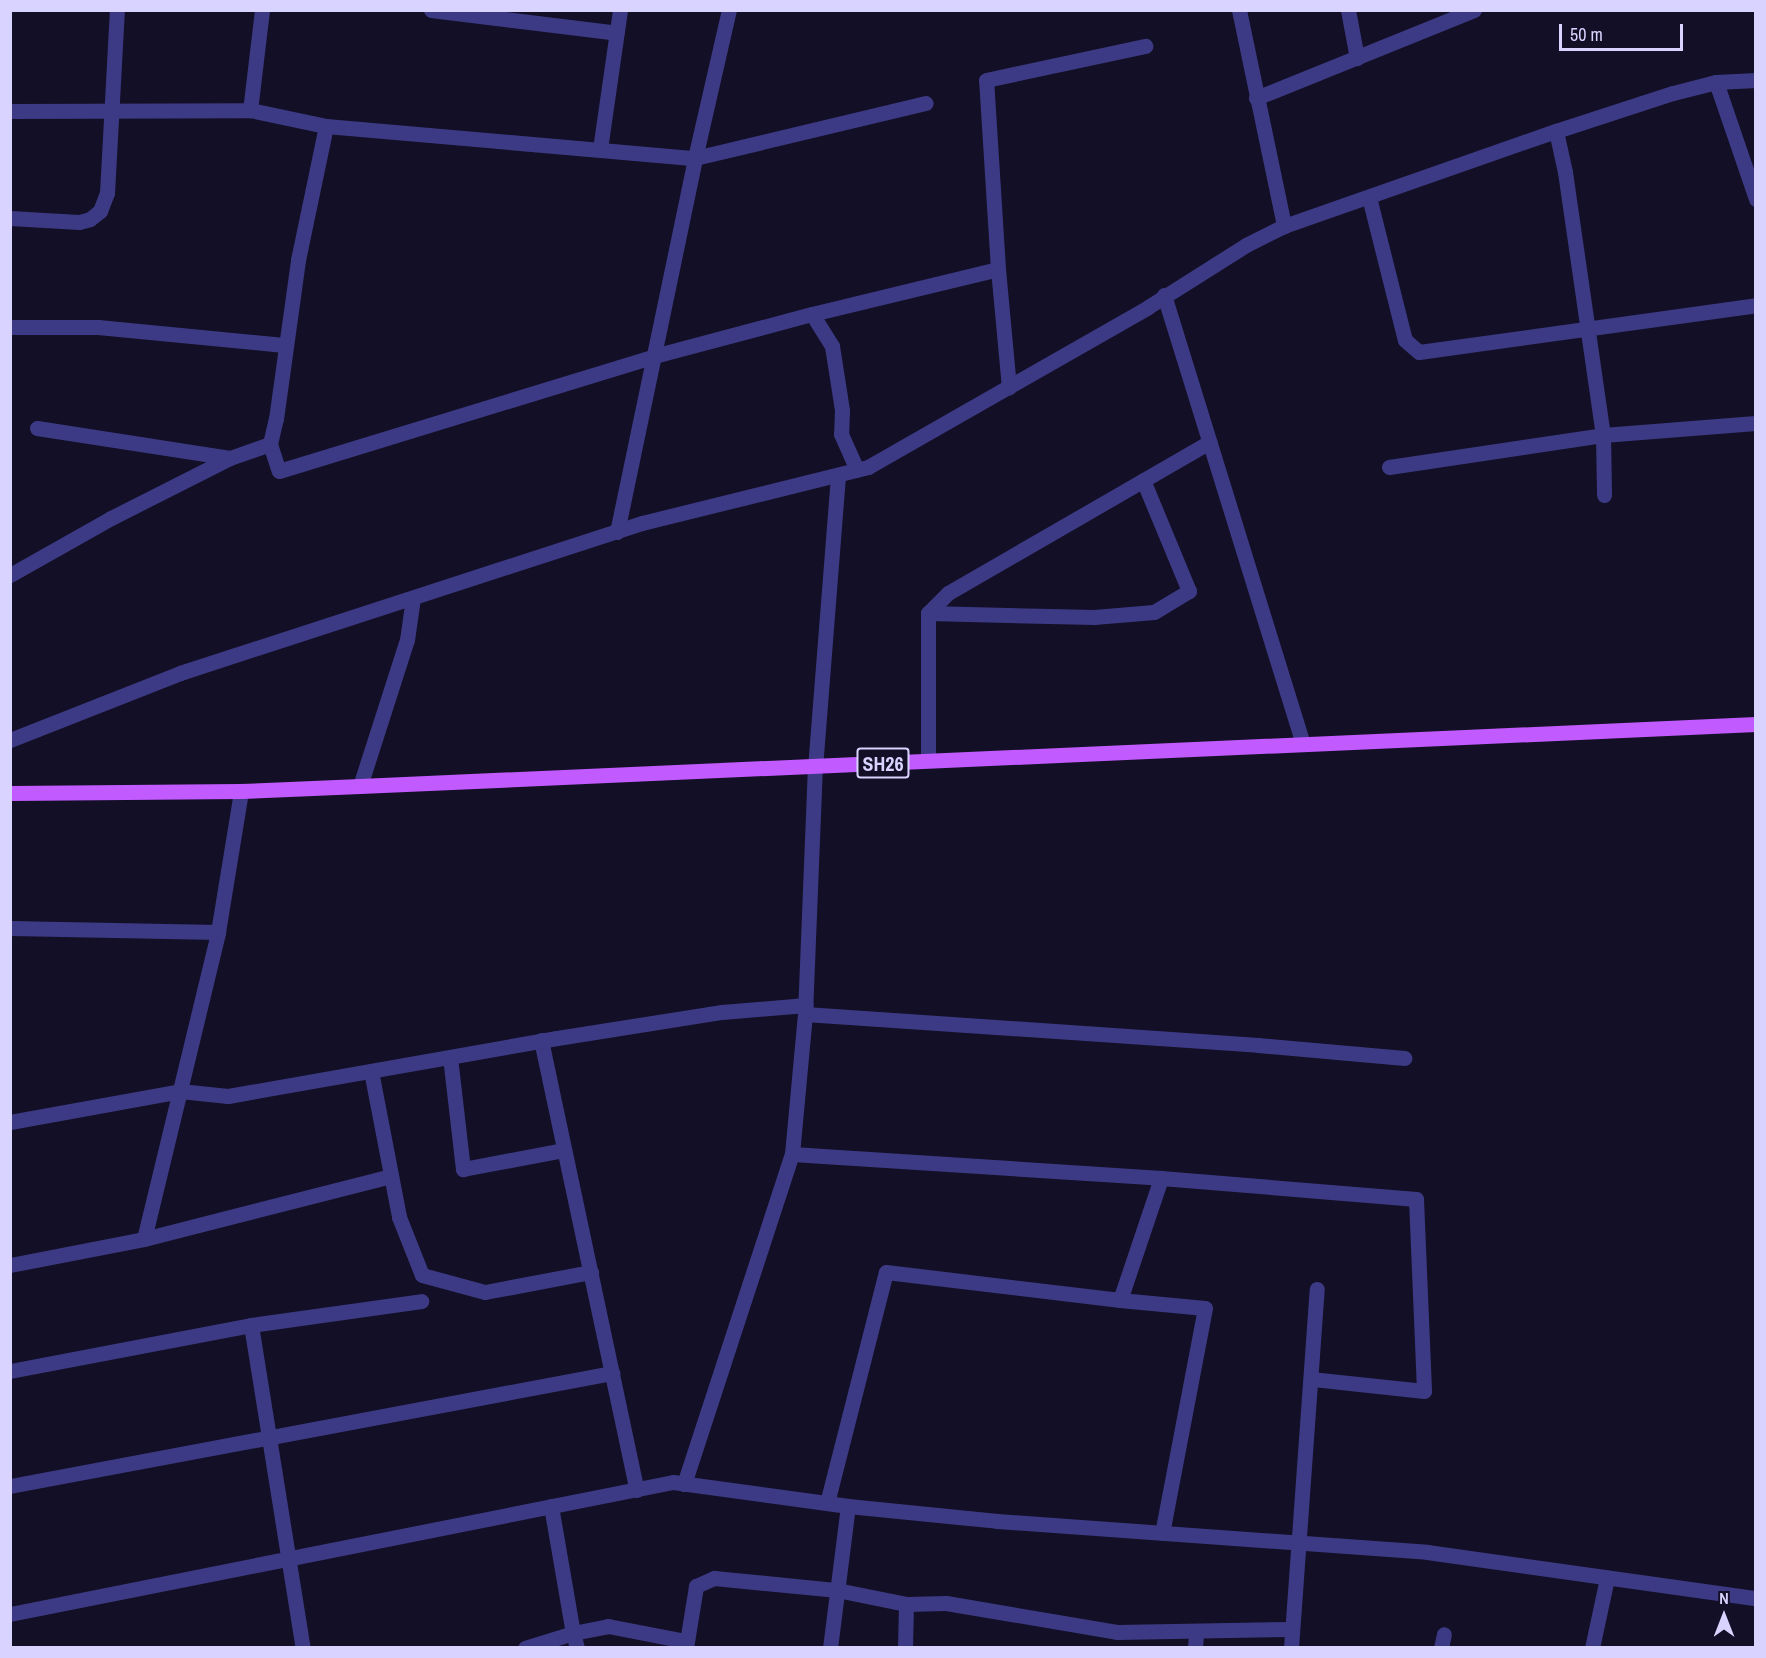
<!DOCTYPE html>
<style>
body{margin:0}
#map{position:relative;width:1766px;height:1658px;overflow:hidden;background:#130f26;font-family:"Archivo Narrow",sans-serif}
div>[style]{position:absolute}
.minor>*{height:15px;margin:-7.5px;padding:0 7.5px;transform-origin:7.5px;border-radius:7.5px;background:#3d3a85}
.major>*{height:15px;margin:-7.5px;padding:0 7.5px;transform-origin:7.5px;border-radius:7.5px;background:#c25bff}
span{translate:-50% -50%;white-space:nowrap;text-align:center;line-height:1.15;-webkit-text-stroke:4.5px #130f26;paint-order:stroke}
.shield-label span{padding:2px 4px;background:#130f26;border:2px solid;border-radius:4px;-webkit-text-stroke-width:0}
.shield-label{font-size:20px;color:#d9d4ff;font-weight:700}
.frame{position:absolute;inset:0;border:12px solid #d9d4ff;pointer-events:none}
.north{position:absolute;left:1694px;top:1586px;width:60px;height:60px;-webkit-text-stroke:4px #130f26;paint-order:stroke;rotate:0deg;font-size:16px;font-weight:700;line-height:24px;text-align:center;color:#d9d4ff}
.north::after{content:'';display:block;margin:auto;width:21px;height:27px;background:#d9d4ff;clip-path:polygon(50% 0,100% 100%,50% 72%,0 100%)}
.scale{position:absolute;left:1559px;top:24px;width:124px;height:27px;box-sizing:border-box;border:3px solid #d9d4ff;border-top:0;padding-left:8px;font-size:18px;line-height:21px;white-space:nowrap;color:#d9d4ff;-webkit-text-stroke:4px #130f26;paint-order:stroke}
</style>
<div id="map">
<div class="minor">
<i style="left:262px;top:10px;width:101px;rotate:96.8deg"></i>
<i style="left:250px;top:110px;width:78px;rotate:11.9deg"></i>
<i style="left:326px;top:126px;width:370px;rotate:5deg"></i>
<i style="left:695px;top:158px;width:237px;rotate:-13.4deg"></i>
<i style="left:431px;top:10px;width:187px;rotate:7deg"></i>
<i style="left:1239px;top:10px;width:221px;rotate:78.2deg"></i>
<i style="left:1348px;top:10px;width:49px;rotate:79.4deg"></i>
<i style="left:1716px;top:82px;width:124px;rotate:71.1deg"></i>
<i style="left:1256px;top:98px;width:235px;rotate:-22deg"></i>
<i style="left:10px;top:111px;width:240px;rotate:-0.2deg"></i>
<i style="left:1556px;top:131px;width:42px;rotate:77.6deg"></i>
<i style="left:1565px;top:172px;width:266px;rotate:81.8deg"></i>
<i style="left:1603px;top:435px;width:60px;rotate:89deg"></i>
<i style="left:600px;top:149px;width:140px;rotate:-81.8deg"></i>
<i style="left:1369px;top:197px;width:147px;rotate:75.9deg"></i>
<i style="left:1405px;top:340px;width:18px;rotate:41deg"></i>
<i style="left:1419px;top:352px;width:340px;rotate:-7.9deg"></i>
<i style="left:10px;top:218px;width:69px;rotate:3.3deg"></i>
<i style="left:79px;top:222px;width:11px;rotate:-15deg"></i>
<i style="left:90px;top:219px;width:13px;rotate:-39deg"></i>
<i style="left:100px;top:211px;width:19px;rotate:-69deg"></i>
<i style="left:107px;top:193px;width:183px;rotate:-86.9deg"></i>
<i style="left:998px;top:269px;width:189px;rotate:-93.6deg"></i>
<i style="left:986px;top:80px;width:163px;rotate:-12.1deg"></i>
<i style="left:1164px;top:295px;width:470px;rotate:72.8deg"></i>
<i style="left:812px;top:314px;width:38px;rotate:58deg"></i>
<i style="left:832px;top:346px;width:65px;rotate:81.1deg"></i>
<i style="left:842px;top:410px;width:24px;rotate:92deg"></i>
<i style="left:841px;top:434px;width:39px;rotate:66deg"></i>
<i style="left:10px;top:327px;width:88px"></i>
<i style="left:98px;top:327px;width:187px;rotate:5.5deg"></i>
<i style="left:37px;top:428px;width:195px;rotate:8.8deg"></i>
<i style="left:270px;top:444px;width:28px;rotate:72deg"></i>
<i style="left:279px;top:471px;width:392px;rotate:-17deg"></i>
<i style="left:654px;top:356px;width:163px;rotate:-14.9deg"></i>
<i style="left:812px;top:314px;width:191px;rotate:-13.6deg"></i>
<i style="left:998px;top:269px;width:119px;rotate:84.7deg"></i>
<i style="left:1389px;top:467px;width:216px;rotate:-8.5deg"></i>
<i style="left:1603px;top:435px;width:153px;rotate:-4.5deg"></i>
<i style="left:617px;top:532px;width:382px;rotate:-78.2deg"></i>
<i style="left:695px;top:158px;width:152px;rotate:-77.1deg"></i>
<i style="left:10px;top:575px;width:116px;rotate:-29.4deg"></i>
<i style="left:111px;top:518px;width:133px;rotate:-26.8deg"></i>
<i style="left:230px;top:458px;width:42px;rotate:-19.3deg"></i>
<i style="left:270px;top:444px;width:26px;rotate:-77deg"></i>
<i style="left:276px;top:419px;width:161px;rotate:-82.1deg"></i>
<i style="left:298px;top:260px;width:137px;rotate:-78.2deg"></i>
<i style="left:928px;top:613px;width:166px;rotate:1.4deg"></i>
<i style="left:1094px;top:617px;width:60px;rotate:-4.8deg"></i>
<i style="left:1154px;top:612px;width:41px;rotate:-31deg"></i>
<i style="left:1189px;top:591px;width:120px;rotate:-112.5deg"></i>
<i style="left:10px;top:740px;width:183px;rotate:-21.5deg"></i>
<i style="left:180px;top:673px;width:486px;rotate:-18deg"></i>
<i style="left:642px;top:523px;width:233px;rotate:-13.9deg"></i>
<i style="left:868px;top:467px;width:322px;rotate:-29.7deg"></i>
<i style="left:1148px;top:307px;width:116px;rotate:-32.3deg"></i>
<i style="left:1246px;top:245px;width:42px;rotate:-26.6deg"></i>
<i style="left:1284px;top:226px;width:288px;rotate:-19.3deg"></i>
<i style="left:1556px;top:131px;width:123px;rotate:-18deg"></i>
<i style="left:1673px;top:93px;width:44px;rotate:-14.3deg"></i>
<i style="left:1716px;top:82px;width:40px;rotate:-2.9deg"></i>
<i style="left:928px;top:760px;width:147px;rotate:-90deg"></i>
<i style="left:928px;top:613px;width:28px;rotate:-45deg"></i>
<i style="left:948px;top:593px;width:302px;rotate:-30deg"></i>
<i style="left:360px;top:786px;width:153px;rotate:-72.2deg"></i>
<i style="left:407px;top:640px;width:42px;rotate:-81.9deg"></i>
<i style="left:10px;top:928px;width:208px;rotate:1.1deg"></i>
<i style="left:805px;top:1014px;width:454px;rotate:3.9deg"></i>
<i style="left:1258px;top:1045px;width:147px;rotate:5.1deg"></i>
<i style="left:541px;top:1040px;width:460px;rotate:78deg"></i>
<i style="left:450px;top:1057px;width:113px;rotate:83.4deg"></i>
<i style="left:463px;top:1169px;width:103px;rotate:-10.7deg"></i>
<i style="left:371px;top:1071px;width:149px;rotate:79.1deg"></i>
<i style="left:399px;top:1217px;width:62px;rotate:68.4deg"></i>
<i style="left:422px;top:1275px;width:65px;rotate:15.1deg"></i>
<i style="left:485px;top:1292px;width:108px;rotate:-10.7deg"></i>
<i style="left:10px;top:1122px;width:173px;rotate:-10.3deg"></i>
<i style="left:180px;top:1091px;width:48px;rotate:5.9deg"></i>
<i style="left:228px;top:1096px;width:334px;rotate:-10deg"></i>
<i style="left:557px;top:1038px;width:167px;rotate:-9deg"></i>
<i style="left:722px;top:1012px;width:84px;rotate:-4.8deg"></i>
<i style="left:792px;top:1154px;width:370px;rotate:3.7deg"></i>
<i style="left:1161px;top:1178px;width:256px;rotate:4.7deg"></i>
<i style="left:1416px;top:1199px;width:192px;rotate:87.6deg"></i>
<i style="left:1424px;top:1391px;width:114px;rotate:-173.9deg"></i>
<i style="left:144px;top:1239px;width:255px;rotate:-14.3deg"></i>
<i style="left:10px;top:1265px;width:136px;rotate:-11deg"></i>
<i style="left:144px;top:1239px;width:316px;rotate:-76.4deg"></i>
<i style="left:218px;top:932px;width:143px;rotate:-80.7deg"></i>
<i style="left:1120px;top:1300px;width:85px;rotate:5.4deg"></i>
<i style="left:1205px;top:1308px;width:229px;rotate:100.8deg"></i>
<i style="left:251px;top:1325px;width:327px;rotate:80.9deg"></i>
<i style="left:10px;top:1371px;width:245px;rotate:-10.8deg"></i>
<i style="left:251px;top:1325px;width:172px;rotate:-8deg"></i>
<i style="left:684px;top:1484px;width:347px;rotate:-71.9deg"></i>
<i style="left:792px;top:1154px;width:141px;rotate:-84.7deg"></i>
<i style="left:805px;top:1014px;width:246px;rotate:-87.7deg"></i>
<i style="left:815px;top:768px;width:294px;rotate:-85.5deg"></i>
<i style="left:10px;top:1486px;width:613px;rotate:-10.63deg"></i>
<i style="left:827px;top:1503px;width:238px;rotate:-75.7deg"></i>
<i style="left:886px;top:1272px;width:236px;rotate:6.8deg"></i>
<i style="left:1120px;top:1300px;width:129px;rotate:-71.4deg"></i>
<i style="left:551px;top:1506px;width:129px;rotate:80.2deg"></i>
<i style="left:573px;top:1633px;width:36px;rotate:-11deg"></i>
<i style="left:608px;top:1626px;width:78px;rotate:11deg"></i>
<i style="left:906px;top:1604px;width:40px;rotate:-1.4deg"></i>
<i style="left:946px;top:1603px;width:173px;rotate:9.6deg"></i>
<i style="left:1117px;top:1632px;width:174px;rotate:-1deg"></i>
<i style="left:10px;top:1614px;width:676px;rotate:-11.26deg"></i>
<i style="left:673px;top:1482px;width:177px;rotate:7.8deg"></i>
<i style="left:848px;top:1506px;width:150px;rotate:5.7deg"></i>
<i style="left:997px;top:1521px;width:431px;rotate:4.1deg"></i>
<i style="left:1427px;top:1552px;width:332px;rotate:8deg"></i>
<i style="left:525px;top:1648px;width:50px;rotate:-17.4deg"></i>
<i style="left:573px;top:1633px;width:16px;rotate:75deg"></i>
<i style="left:686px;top:1648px;width:63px;rotate:-80.8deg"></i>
<i style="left:696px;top:1586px;width:20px;rotate:-24deg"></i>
<i style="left:714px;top:1578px;width:124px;rotate:5.6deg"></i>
<i style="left:837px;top:1590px;width:70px;rotate:11.5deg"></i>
<i style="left:906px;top:1604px;width:44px;rotate:91.3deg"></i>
<i style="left:830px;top:1648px;width:143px;rotate:-82.8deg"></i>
<i style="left:1195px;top:1648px;width:16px;rotate:-86deg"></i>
<i style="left:1291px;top:1648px;width:360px;rotate:-85.9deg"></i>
<i style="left:1441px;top:1648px;width:14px;rotate:-78deg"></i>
<i style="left:1592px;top:1648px;width:72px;rotate:-77.9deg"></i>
</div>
<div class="major">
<i style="left:10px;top:793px;width:231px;rotate:-0.5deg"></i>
<i style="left:241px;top:791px;width:119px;rotate:-2.4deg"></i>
<i style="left:360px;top:786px;width:1397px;rotate:-2.54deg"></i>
</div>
<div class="shield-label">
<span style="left:883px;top:763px">SH26</span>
</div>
<div class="frame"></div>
<div class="north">N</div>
<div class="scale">50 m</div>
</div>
